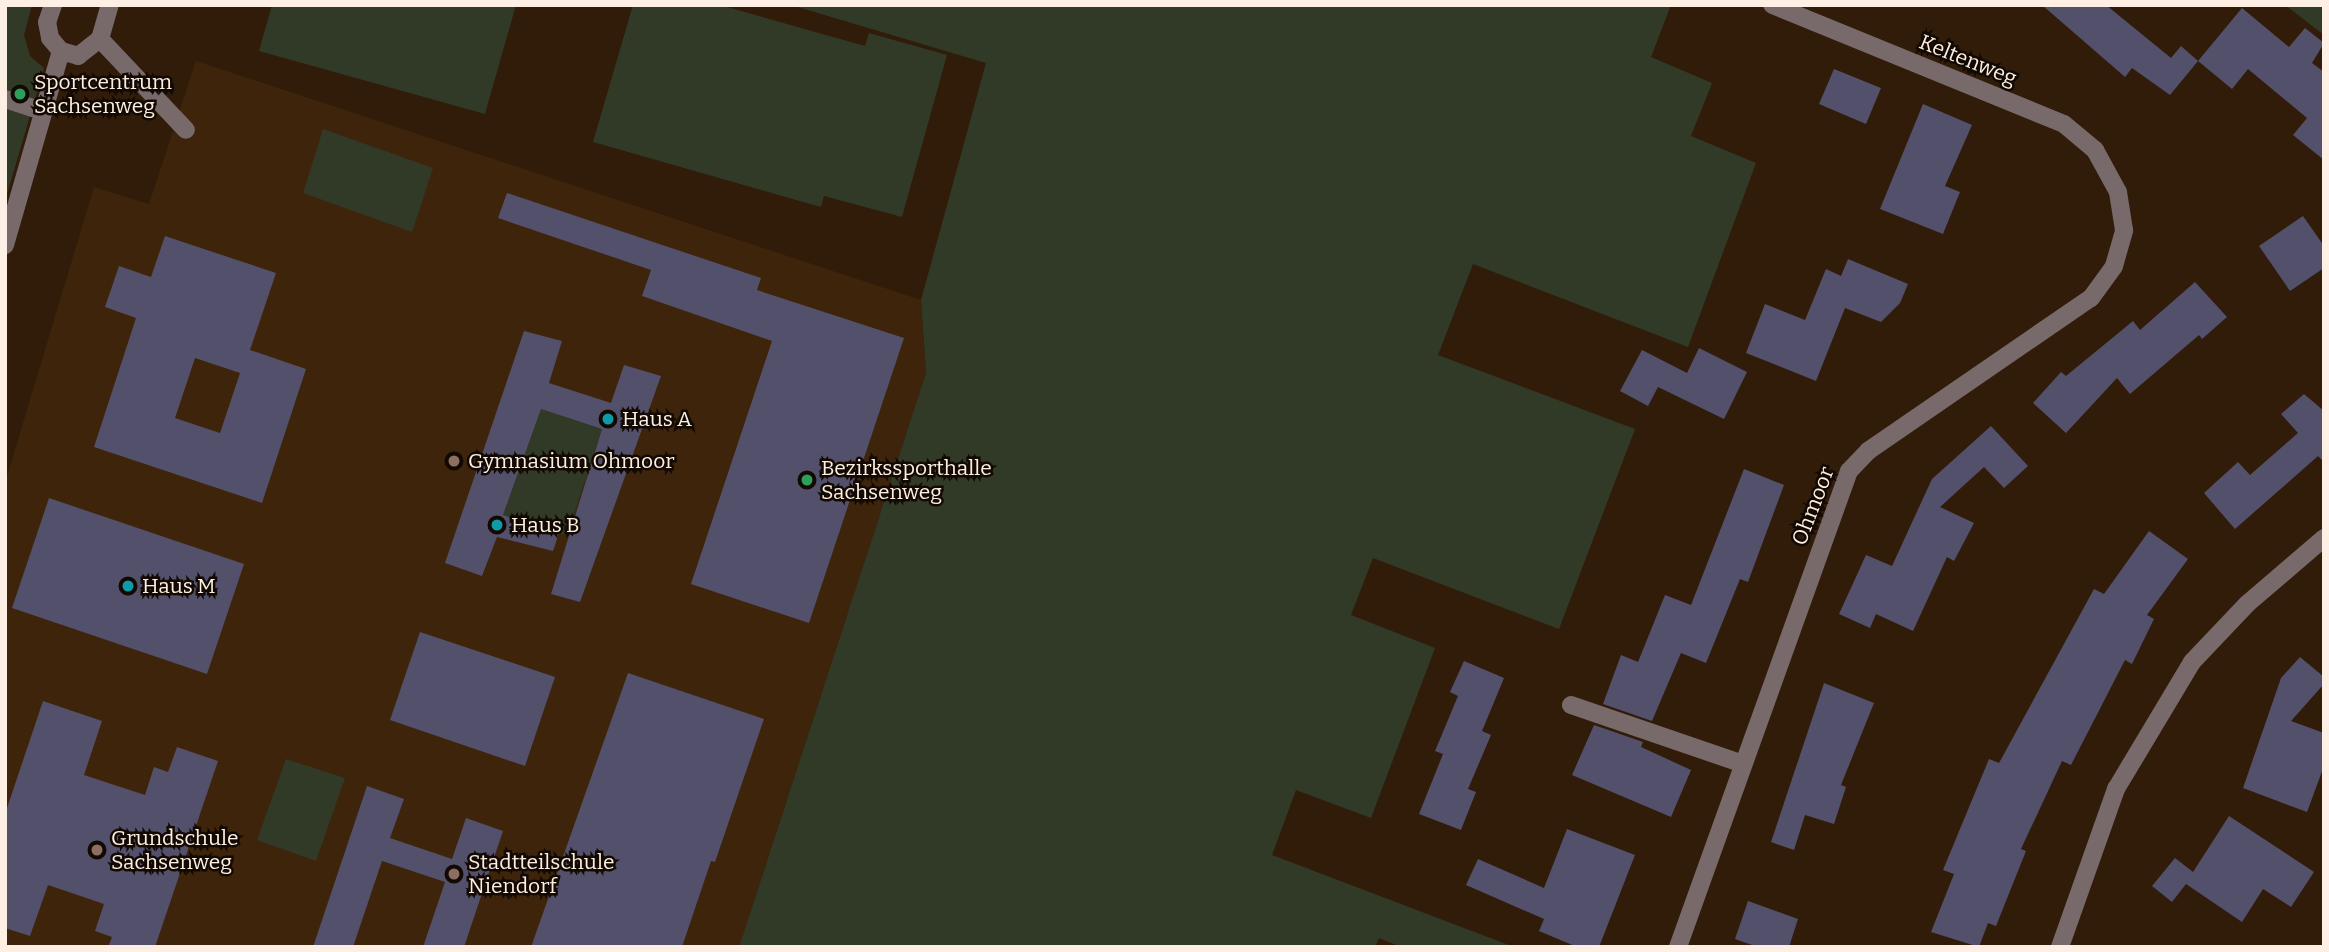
<!DOCTYPE html>
<style>
body{margin:0}
#map{position:relative;width:2329px;height:952px;overflow:hidden;background:#311c09;font-family:Bitter,serif}
div>[style]{position:absolute}
.built>*{inset:0;background:#3e240a}
.green>*{inset:0;background:#303a27}
.building>*{inset:0;background:#53506b}
.lane>*{height:18px;margin:-9px;padding:0 9px;transform-origin:9px;border-radius:9px;background:#78696a}
.street>*{height:18px;margin:-9px;padding:0 9px;transform-origin:9px;border-radius:9px;background:#78696a}
.dots>*{width:19px;height:19px;translate:-50% -50%;box-sizing:border-box;border:4px solid #120903;border-radius:50%}
span{translate:-50% -50%;white-space:nowrap;text-align:center;line-height:1.15;-webkit-text-stroke:5px #120903;paint-order:stroke}
.street-label{font-size:21px;color:#fdefe3}
.poi-label{font-size:21px;color:#fdefe3}
.left{translate:0 -50%;text-align:left}
.frame{position:absolute;inset:0;border:7px solid #fdefe3;pointer-events:none}
</style>
<div id="map">
<div class="built">
<i style="clip-path:polygon(196px 61px,921px 300px,926px 373px,739px 947px,5px 947px,5px 483px,94px 187px,149px 204px)"></i>
</div>
<div class="green">
<i style="clip-path:polygon(5px 5px,32px 5px,24px 35px,30px 56px,44px 68px,5px 201px)"></i>
<i style="clip-path:polygon(272px 5px,516px 5px,485px 114px,259px 51px)"></i>
<i style="clip-path:polygon(633px 5px,720px 5px,865px 46px,869px 33px,947px 55px,902px 217px,824px 196px,821px 207px,593px 142px)"></i>
<i style="clip-path:polygon(791px 5px,1671px 5px,1651px 57px,1712px 83px,1691px 136px,1756px 163px,1688px 347px,1473px 264px,1438px 355px,1635px 429px,1559px 629px,1373px 558px,1351px 615px,1435px 648px,1371px 818px,1296px 790px,1272px 855px,1514px 947px,1401px 947px,1379px 938px,1375px 947px,739px 947px,926px 373px,921px 300px,986px 63px)"></i>
<i style="clip-path:polygon(2285px 5px,2324px 5px,2324px 35px)"></i>
<i style="clip-path:polygon(323px 129px,433px 168px,412px 232px,303px 193px)"></i>
<i style="clip-path:polygon(541px 409px,602px 429px,567px 536px,503px 515px)"></i>
<i style="clip-path:polygon(286px 759px,345px 778px,316px 861px,257px 840px)"></i>
</div>
<div class="building">
<i style="clip-path:polygon(2042px 5px,2106px 5px,2171px 58px,2181px 46px,2198px 61px,2170px 95px,2132px 68px,2125px 77px)"></i>
<i style="clip-path:polygon(2242px 8px,2289px 47px,2305px 28px,2324px 43px,2312px 63px,2324px 72px,2324px 160px,2293px 135px,2307px 118px,2248px 69px,2232px 89px,2198px 61px)"></i>
<i style="clip-path:polygon(1834px 69px,1881px 88px,1866px 124px,1819px 104px)"></i>
<i style="clip-path:polygon(1923px 104px,1972px 125px,1945px 186px,1960px 192px,1943px 234px,1880px 209px)"></i>
<i style="clip-path:polygon(507px 193px,761px 278px,757px 290px,904px 338px,809px 623px,691px 584px,772px 341px,642px 296px,651px 270px,498px 218px)"></i>
<i style="clip-path:polygon(2303px 216px,2324px 246px,2324px 268px,2290px 291px,2259px 246px)"></i>
<i style="clip-path:polygon(evenodd,165px 236px,276px 273px,250px 350px,306px 369px,262px 503px,94px 447px,136px 318px,105px 307px,119px 266px,151px 277px,165px 236px,195px 358px,240px 373px,220px 433px,175px 418px,195px 358px)"></i>
<i style="clip-path:polygon(1848px 259px,1908px 284px,1900px 303px,1881px 322px,1845px 308px,1816px 381px,1746px 353px,1765px 304px,1805px 320px,1826px 269px,1841px 276px)"></i>
<i style="clip-path:polygon(2195px 282px,2227px 317px,2202px 339px,2199px 335px,2130px 394px,2117px 378px,2066px 433px,2033px 403px,2061px 372px,2066px 376px,2133px 321px,2140px 330px)"></i>
<i style="clip-path:polygon(524px 331px,562px 341px,549px 383px,611px 403px,624px 365px,661px 376px,580px 602px,551px 594px,602px 429px,541px 409px,503px 515px,559px 533px,553px 551px,497px 537px,482px 576px,445px 563px)"></i>
<i style="clip-path:polygon(1699px 348px,1747px 372px,1724px 419px,1658px 387px,1648px 406px,1620px 391px,1642px 350px,1687px 373px)"></i>
<i style="clip-path:polygon(2304px 394px,2324px 411px,2324px 462px,2318px 456px,2235px 529px,2204px 493px,2238px 462px,2250px 475px,2298px 433px,2281px 414px)"></i>
<i style="clip-path:polygon(1991px 426px,2028px 466px,2004px 488px,1984px 467px,1940px 507px,1974px 523px,1954px 561px,1947px 557px,1913px 631px,1876px 614px,1870px 628px,1839px 614px,1866px 555px,1892px 566px,1932px 479px)"></i>
<i style="clip-path:polygon(1744px 469px,1784px 485px,1748px 582px,1740px 579px,1706px 663px,1681px 653px,1652px 721px,1603px 704px,1621px 655px,1638px 662px,1665px 595px,1691px 605px)"></i>
<i style="clip-path:polygon(49px 498px,244px 564px,207px 674px,12px 608px)"></i>
<i style="clip-path:polygon(2149px 531px,2188px 559px,2147px 615px,2154px 619px,2132px 664px,2125px 660px,2071px 765px,2062px 761px,2021px 849px,2026px 851px,1996px 926px,1988px 923px,1979px 947px,1931px 932px,1954px 874px,1943px 870px,1989px 759px,1999px 763px,2094px 589px,2104px 594px)"></i>
<i style="clip-path:polygon(420px 632px,555px 677px,525px 766px,390px 720px)"></i>
<i style="clip-path:polygon(2300px 657px,2324px 677px,2324px 684px,2291px 721px,2324px 733px,2324px 766px,2307px 812px,2243px 788px,2281px 678px)"></i>
<i style="clip-path:polygon(1464px 661px,1504px 678px,1482px 731px,1491px 735px,1468px 789px,1476px 792px,1461px 830px,1419px 814px,1443px 754px,1435px 751px,1458px 696px,1450px 692px)"></i>
<i style="clip-path:polygon(628px 673px,764px 719px,715px 862px,711px 861px,682px 947px,531px 947px)"></i>
<i style="clip-path:polygon(1824px 683px,1874px 703px,1841px 785px,1846px 787px,1834px 824px,1805px 815px,1794px 850px,1771px 842px)"></i>
<i style="clip-path:polygon(43px 701px,102px 721px,84px 775px,145px 795px,154px 767px,168px 772px,177px 747px,218px 761px,155px 947px,108px 947px,112px 937px,95px 931px,104px 904px,48px 885px,30px 936px,5px 928px,5px 814px)"></i>
<i style="clip-path:polygon(1594px 725px,1643px 742px,1641px 747px,1691px 770px,1671px 817px,1572px 775px)"></i>
<i style="clip-path:polygon(367px 786px,404px 799px,390px 838px,452px 859px,466px 818px,503px 831px,464px 947px,423px 947px,445px 882px,382px 861px,353px 947px,313px 947px)"></i>
<i style="clip-path:polygon(2229px 816px,2314px 872px,2291px 907px,2263px 889px,2242px 922px,2186px 884px,2172px 902px,2152px 886px,2175px 858px,2193px 872px)"></i>
<i style="clip-path:polygon(1567px 829px,1635px 855px,1599px 947px,1577px 947px,1539px 931px,1544px 919px,1466px 885px,1478px 859px,1544px 888px)"></i>
<i style="clip-path:polygon(1748px 901px,1798px 919px,1789px 947px,1758px 947px,1735px 939px)"></i>
</div>
<div class="lane">
<i style="left:100px;top:39px;width:125px;rotate:46.6deg"></i>
<i style="left:5px;top:99px;width:40px;rotate:18deg"></i>
<i style="left:5px;top:245px;width:202px;rotate:-73.9deg"></i>
<i style="left:1571px;top:705px;width:182px;rotate:18.9deg"></i>
</div>
<div class="street">
<i style="left:53px;top:5px;width:18px;rotate:109deg"></i>
<i style="left:47px;top:22px;width:16px;rotate:79deg"></i>
<i style="left:50px;top:38px;width:17px;rotate:50deg"></i>
<i style="left:61px;top:51px;width:18px;rotate:16deg"></i>
<i style="left:78px;top:56px;width:28px;rotate:-38deg"></i>
<i style="left:100px;top:39px;width:35px;rotate:-74deg"></i>
<i style="left:1678px;top:947px;width:506px;rotate:-70.24deg"></i>
<i style="left:1849px;top:471px;width:28px;rotate:-46deg"></i>
<i style="left:1868px;top:451px;width:270px;rotate:-34.5deg"></i>
<i style="left:2091px;top:298px;width:39px;rotate:-54deg"></i>
<i style="left:2114px;top:266px;width:37px;rotate:-74deg"></i>
<i style="left:2124px;top:230px;width:38px;rotate:-99deg"></i>
<i style="left:2118px;top:192px;width:48px;rotate:-118.7deg"></i>
<i style="left:2095px;top:150px;width:40px;rotate:-140deg"></i>
<i style="left:2064px;top:124px;width:315px;rotate:-157.8deg"></i>
<i style="left:2060px;top:947px;width:168px;rotate:-70.5deg"></i>
<i style="left:2116px;top:789px;width:148px;rotate:-59.1deg"></i>
<i style="left:2192px;top:662px;width:80px;rotate:-46.5deg"></i>
<i style="left:2247px;top:604px;width:101px;rotate:-40.6deg"></i>
</div>
<div class="dots">
<i style="left:20px;top:94px;background:#2e9e5b"></i>
<i style="left:608px;top:419px;background:#0f9aa8"></i>
<i style="left:454px;top:461px;background:#8d6e63"></i>
<i style="left:807px;top:480px;background:#2e9e5b"></i>
<i style="left:497px;top:525px;background:#0f9aa8"></i>
<i style="left:128px;top:586px;background:#0f9aa8"></i>
<i style="left:97px;top:850px;background:#8d6e63"></i>
<i style="left:454px;top:874px;background:#8d6e63"></i>
</div>
<div class="street-label">
<span style="left:1968px;top:60px;rotate:22deg">Keltenweg</span>
<span style="left:1813px;top:506px;rotate:-69deg">Ohmoor</span>
</div>
<div class="poi-label">
<span class="left" style="left:34px;top:94px">Sportcentrum<br>Sachsenweg</span>
<span class="left" style="left:622px;top:419px">Haus A</span>
<span class="left" style="left:468px;top:461px">Gymnasium Ohmoor</span>
<span class="left" style="left:821px;top:480px">Bezirkssporthalle<br>Sachsenweg</span>
<span class="left" style="left:511px;top:525px">Haus B</span>
<span class="left" style="left:142px;top:586px">Haus M</span>
<span class="left" style="left:111px;top:850px">Grundschule<br>Sachsenweg</span>
<span class="left" style="left:468px;top:874px">Stadtteilschule<br>Niendorf</span>
</div>
<div class="frame"></div>
</div>
